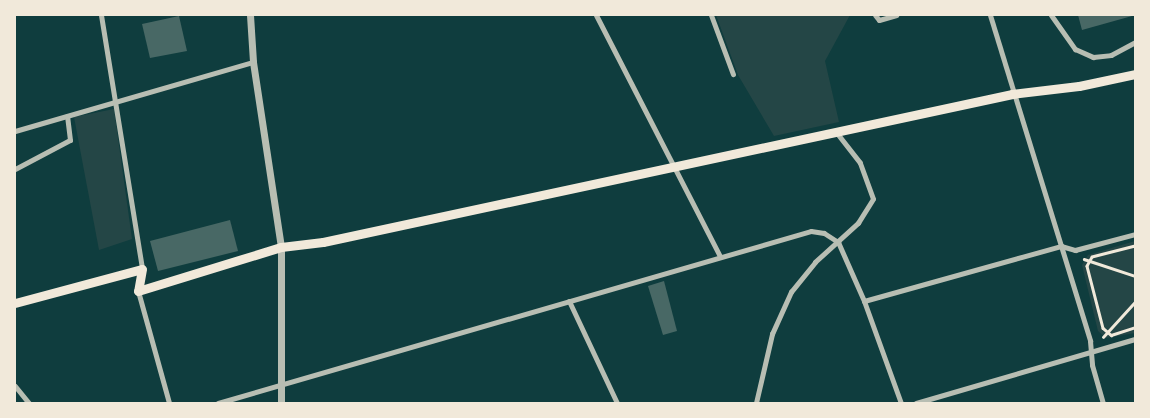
<!DOCTYPE html>
<style>
body{margin:0}
#map{position:relative;width:1150px;height:418px;overflow:hidden;background:#0f3d3e;font-family:"PT Sans",sans-serif}
div>[style]{position:absolute}
.green>*{inset:0;background:#244646}
.building>*{inset:0;background:#486865}
.path>*{height:2.5px;margin:-1.25px;padding:0 1.25px;transform-origin:1.25px;border-radius:1.25px;background:#f1e9da}
.pedestrian>*{height:4.5px;margin:-2.25px;padding:0 2.25px;transform-origin:2.25px;border-radius:2.25px;background:#b8beb3}
.minor>*{height:5px;margin:-2.5px;padding:0 2.5px;transform-origin:2.5px;border-radius:2.5px;background:#b8beb3}
.tertiary>*{height:7px;margin:-3.5px;padding:0 3.5px;transform-origin:3.5px;border-radius:3.5px;background:#b8beb3}
.primary>*{height:9px;margin:-4.5px;padding:0 4.5px;transform-origin:4.5px;border-radius:4.5px;background:#f1e9da}
span{translate:-50% -50%;white-space:nowrap;text-align:center;line-height:1.15;-webkit-text-stroke:5px #f1e9da;paint-order:stroke}
.frame{position:absolute;inset:0;border:16px solid #f1e9da;pointer-events:none}
</style>
<div id="map">
<div class="green">
<i style="clip-path:polygon(716px 15px,850px 15px,825px 61px,839px 122px,774px 136px,738px 75px)"></i>
<i style="clip-path:polygon(114px 109px,132px 239px,99px 250px,74px 117px)"></i>
<i style="clip-path:polygon(1135px 241px,1135px 333px,1106px 338px,1098px 331px,1082px 265px,1088px 255px)"></i>
</div>
<div class="building">
<i style="clip-path:polygon(1078px 15px,1132px 15px,1132px 16px,1082px 30px)"></i>
<i style="clip-path:polygon(179px 16px,187px 51px,150px 58px,142px 24px)"></i>
<i style="clip-path:polygon(230px 220px,238px 251px,158px 271px,150px 241px)"></i>
<i style="clip-path:polygon(664px 281px,677px 331px,663px 335px,648px 286px)"></i>
</div>
<div class="path">
<i style="left:1135px;top:246px;width:44px;rotate:165.7deg"></i>
<i style="left:1092px;top:257px;width:10px;rotate:119deg"></i>
<i style="left:1087px;top:266px;width:64px;rotate:75.5deg"></i>
<i style="left:1103px;top:328px;width:11px;rotate:41deg"></i>
<i style="left:1111px;top:335px;width:25px;rotate:-18deg"></i>
<i style="left:1084px;top:259px;width:54px;rotate:18.4deg"></i>
<i style="left:1103px;top:337px;width:47px;rotate:-47.6deg"></i>
</div>
<div class="pedestrian">
<i style="left:756px;top:403px;width:71px;rotate:-76.9deg"></i>
<i style="left:772px;top:334px;width:46px;rotate:-65.7deg"></i>
<i style="left:791px;top:292px;width:38px;rotate:-51deg"></i>
<i style="left:815px;top:262px;width:58px;rotate:-42.2deg"></i>
<i style="left:858px;top:223px;width:28px;rotate:-58deg"></i>
<i style="left:873px;top:199px;width:38px;rotate:-110deg"></i>
<i style="left:860px;top:163px;width:39px;rotate:-128deg"></i>
</div>
<div class="minor">
<i style="left:101px;top:15px;width:257px;rotate:80.8deg"></i>
<i style="left:596px;top:15px;width:271px;rotate:62.8deg"></i>
<i style="left:711px;top:15px;width:63px;rotate:69.6deg"></i>
<i style="left:875px;top:15px;width:6px;rotate:51deg"></i>
<i style="left:879px;top:20px;width:18px;rotate:-16deg"></i>
<i style="left:990px;top:15px;width:341px;rotate:72.9deg"></i>
<i style="left:1090px;top:341px;width:24px;rotate:85deg"></i>
<i style="left:1092px;top:365px;width:40px;rotate:74deg"></i>
<i style="left:1051px;top:15px;width:42px;rotate:54.8deg"></i>
<i style="left:1075px;top:49px;width:20px;rotate:24deg"></i>
<i style="left:1093px;top:57px;width:18px;rotate:-6deg"></i>
<i style="left:1111px;top:55px;width:27px;rotate:-28deg"></i>
<i style="left:15px;top:131px;width:248px;rotate:-16.2deg"></i>
<i style="left:15px;top:169px;width:62px;rotate:-27.8deg"></i>
<i style="left:70px;top:140px;width:24px;rotate:-97deg"></i>
<i style="left:138px;top:291px;width:116px;rotate:74.5deg"></i>
<i style="left:569px;top:301px;width:113px;rotate:64.8deg"></i>
<i style="left:864px;top:301px;width:205px;rotate:-15.6deg"></i>
<i style="left:1061px;top:246px;width:15px;rotate:16deg"></i>
<i style="left:1075px;top:250px;width:62px;rotate:-14.9deg"></i>
<i style="left:15px;top:386px;width:22px;rotate:51deg"></i>
<i style="left:218px;top:403px;width:617px;rotate:-16.17deg"></i>
<i style="left:811px;top:231px;width:13px;rotate:9deg"></i>
<i style="left:824px;top:233px;width:17px;rotate:33deg"></i>
<i style="left:838px;top:242px;width:64px;rotate:66.2deg"></i>
<i style="left:864px;top:301px;width:109px;rotate:70.1deg"></i>
<i style="left:916px;top:403px;width:228px;rotate:-16.3deg"></i>
</div>
<div class="tertiary">
<i style="left:250px;top:15px;width:47px;rotate:86.3deg"></i>
<i style="left:253px;top:62px;width:187px;rotate:81.4deg"></i>
<i style="left:281px;top:247px;width:156px;rotate:90deg"></i>
</div>
<div class="primary">
<i style="left:15px;top:303px;width:131px;rotate:-15deg"></i>
<i style="left:142px;top:269px;width:22px;rotate:100deg"></i>
<i style="left:138px;top:291px;width:150px;rotate:-17.1deg"></i>
<i style="left:281px;top:247px;width:42px;rotate:-6.8deg"></i>
<i style="left:323px;top:242px;width:705px;rotate:-12.12deg"></i>
<i style="left:1012px;top:94px;width:67px;rotate:-6.8deg"></i>
<i style="left:1079px;top:86px;width:57px;rotate:-12.1deg"></i>
</div>
<div class="frame"></div>
</div>
